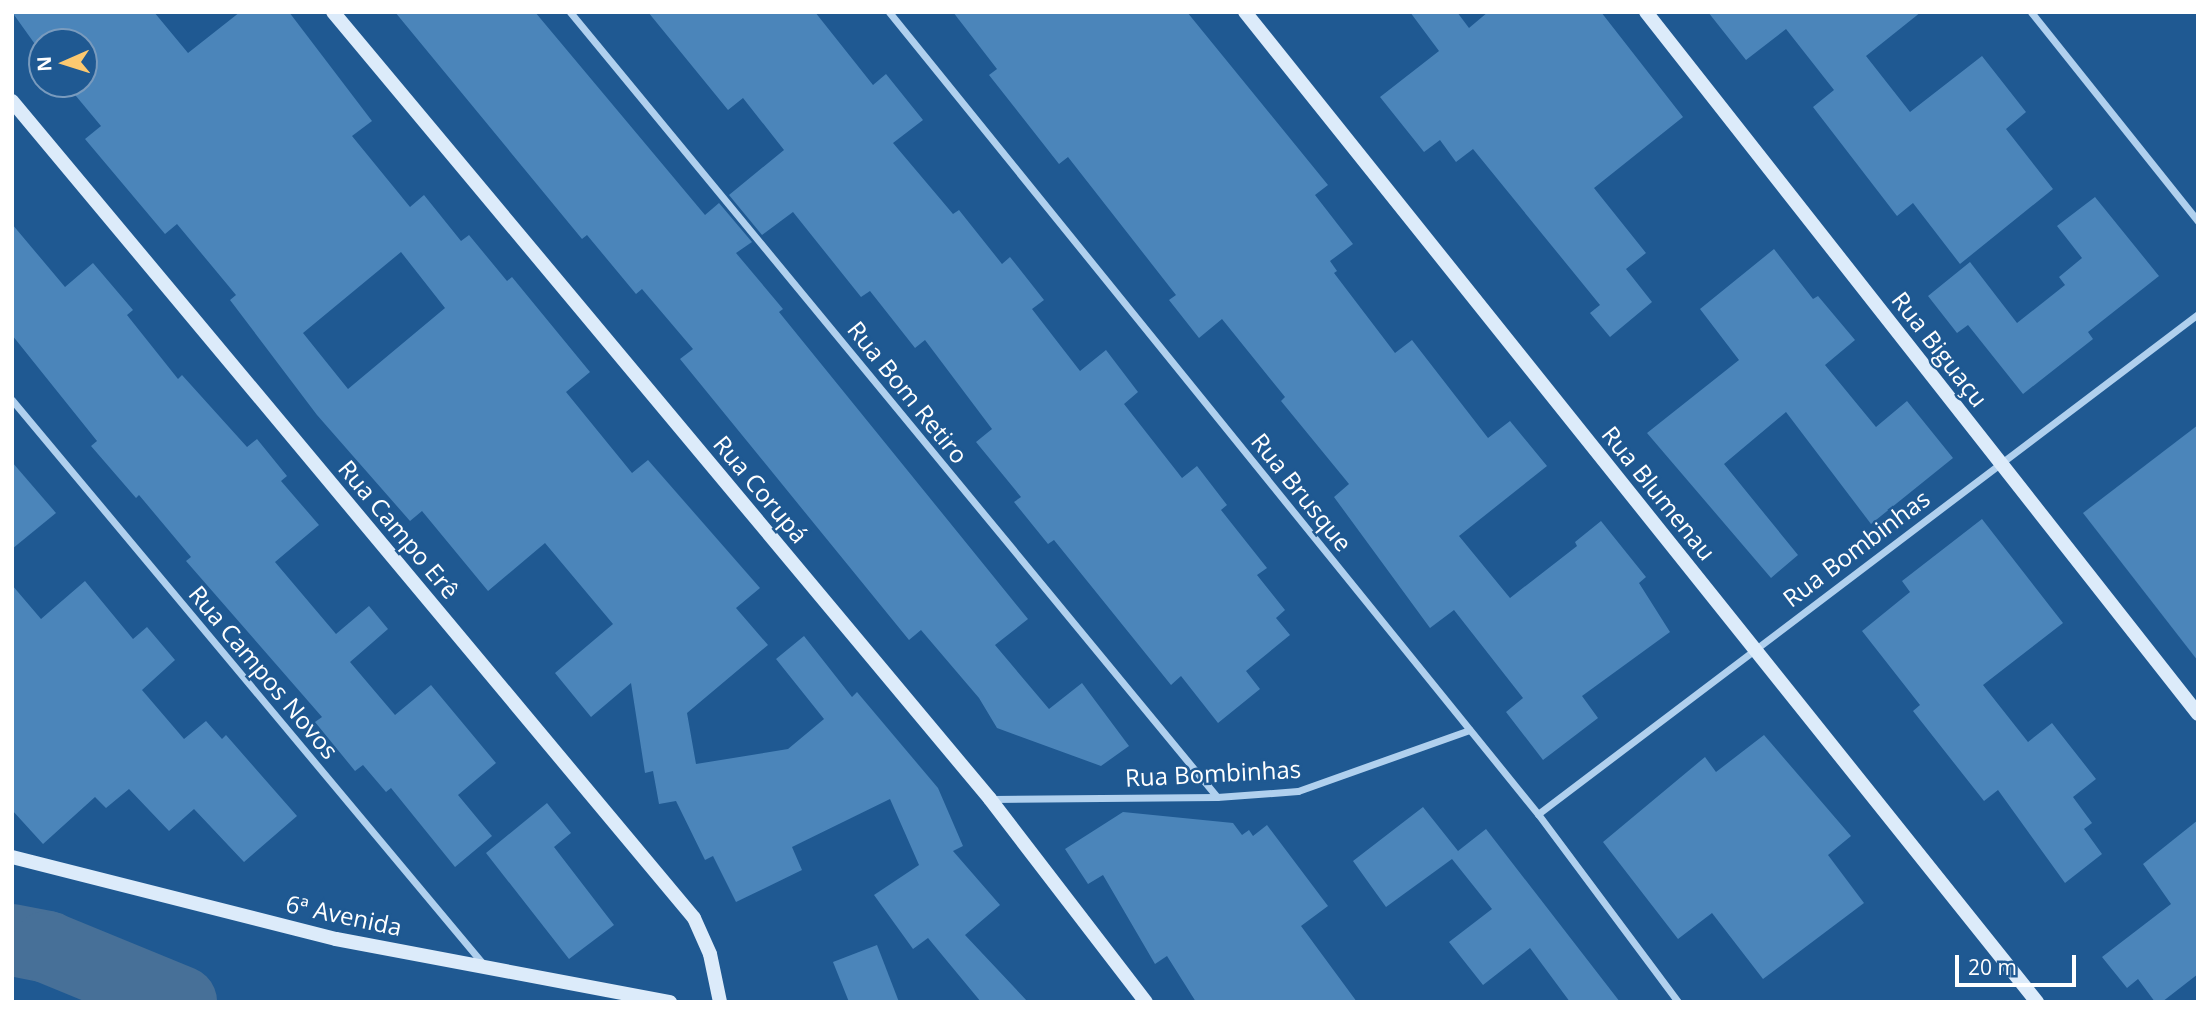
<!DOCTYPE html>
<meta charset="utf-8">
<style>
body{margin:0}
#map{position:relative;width:2210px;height:1014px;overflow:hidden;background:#1f5992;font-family:"Open Sans",sans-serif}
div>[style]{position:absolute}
.river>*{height:72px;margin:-36px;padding:0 36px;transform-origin:36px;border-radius:36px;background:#477098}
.building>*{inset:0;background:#4b85ba}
.street>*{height:7px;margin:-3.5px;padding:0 3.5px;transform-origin:3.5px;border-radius:3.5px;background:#b0d0ee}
.secondary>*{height:14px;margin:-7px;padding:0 7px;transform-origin:7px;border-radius:7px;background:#dcebfa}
span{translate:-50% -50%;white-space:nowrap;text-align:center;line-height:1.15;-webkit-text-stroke:5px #1f5992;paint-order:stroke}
.street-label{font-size:24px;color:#fff}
.frame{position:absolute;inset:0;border:14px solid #fff;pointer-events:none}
.north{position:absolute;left:28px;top:28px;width:70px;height:70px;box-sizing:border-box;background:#1f5992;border:2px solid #799bbe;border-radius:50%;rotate:267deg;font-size:19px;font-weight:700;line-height:28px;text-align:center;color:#fff}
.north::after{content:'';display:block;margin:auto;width:24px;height:32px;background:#fcc970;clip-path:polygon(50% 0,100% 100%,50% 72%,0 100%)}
.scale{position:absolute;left:1955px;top:955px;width:121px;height:32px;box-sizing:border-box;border:4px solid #fff;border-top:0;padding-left:9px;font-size:21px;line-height:24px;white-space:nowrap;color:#fff;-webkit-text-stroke:5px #1f5992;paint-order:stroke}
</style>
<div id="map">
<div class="river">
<i style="left:12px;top:940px;width:36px;rotate:11deg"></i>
<i style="left:47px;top:947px;width:145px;rotate:22.3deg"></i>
</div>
<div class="building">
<i style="clip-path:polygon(evenodd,12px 12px,154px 12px,188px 53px,240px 12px,289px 12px,372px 121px,352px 136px,410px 207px,424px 195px,461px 241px,469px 235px,507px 281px,512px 277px,590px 372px,566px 392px,632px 473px,648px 460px,760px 588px,736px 608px,768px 645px,687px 713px,696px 764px,788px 749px,824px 719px,776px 659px,804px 636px,852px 697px,857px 692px,938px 788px,963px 846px,953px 851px,1000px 905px,965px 935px,1028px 1002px,981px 1002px,928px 938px,913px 949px,874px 895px,919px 865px,890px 799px,792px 847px,802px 870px,736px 902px,713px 856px,705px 860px,676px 801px,659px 804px,653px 771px,645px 773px,631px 683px,591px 717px,555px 673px,613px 624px,545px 543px,488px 591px,422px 511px,410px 521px,317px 415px,230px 300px,236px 295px,177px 224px,165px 234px,85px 139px,101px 126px,66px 84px,84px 84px,84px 42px,42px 42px,42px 54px,12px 12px,401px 252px,445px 308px,348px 389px,303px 333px,401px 252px)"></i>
<i style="clip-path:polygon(395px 12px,535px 12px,705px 215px,719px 203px,752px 242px,736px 253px,783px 309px,779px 312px,1028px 619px,995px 645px,1049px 709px,1082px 683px,1129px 746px,1101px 766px,997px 728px,979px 698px,921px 630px,909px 640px,680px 359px,693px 349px,642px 289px,636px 294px,587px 235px,582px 239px)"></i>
<i style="clip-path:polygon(648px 12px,815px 12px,873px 85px,886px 74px,923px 120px,893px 143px,953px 214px,959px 210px,1002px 264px,1010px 257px,1044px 300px,1032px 309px,1080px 371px,1106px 350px,1138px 392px,1124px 404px,1182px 478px,1197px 466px,1227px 505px,1221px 510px,1267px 568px,1257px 575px,1285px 610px,1276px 618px,1290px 635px,1246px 671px,1260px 689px,1218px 723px,1181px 676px,1171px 685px,1054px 540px,1048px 544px,1014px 502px,1021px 497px,976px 442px,992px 429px,925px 340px,915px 348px,870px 291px,861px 297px,793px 212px,762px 235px,729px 195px,784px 150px,743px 98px,728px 110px)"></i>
<i style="clip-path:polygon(953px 12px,1187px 12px,1328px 185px,1315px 195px,1353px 244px,1330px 261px,1337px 271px,1334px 273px,1395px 353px,1412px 340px,1488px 438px,1510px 421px,1547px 466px,1459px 536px,1510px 598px,1577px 546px,1575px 542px,1601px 521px,1646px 577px,1639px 583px,1670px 632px,1582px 696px,1598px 718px,1543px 760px,1506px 712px,1523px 698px,1454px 610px,1430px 628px,1334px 497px,1349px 484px,1281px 401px,1285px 397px,1222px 319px,1199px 338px,1169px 300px,1176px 295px,1068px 157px,1059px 164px,989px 75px,997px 69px)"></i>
<i style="clip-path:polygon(1410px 12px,1457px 12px,1469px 28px,1488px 12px,1601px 12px,1683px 117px,1594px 188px,1646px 253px,1626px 269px,1652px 302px,1610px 337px,1590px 313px,1600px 305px,1473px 149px,1456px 162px,1440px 140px,1424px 152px,1380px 97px,1439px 51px)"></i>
<i style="clip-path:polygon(1708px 12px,1921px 12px,1866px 56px,1910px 112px,1982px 56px,2026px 112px,2006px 129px,2053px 189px,1960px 264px,1913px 203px,1897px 216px,1813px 107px,1834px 90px,1786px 29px,1746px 60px)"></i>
<i style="clip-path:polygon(2095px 197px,2159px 276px,2088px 332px,2093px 339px,2023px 394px,1968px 325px,1957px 333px,1928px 296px,1970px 262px,2017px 323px,2065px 285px,2059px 277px,2082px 258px,2057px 226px)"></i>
<i style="clip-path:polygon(12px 224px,65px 287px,93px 263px,133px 310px,127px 315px,178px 379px,182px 375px,247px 447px,257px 439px,287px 476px,281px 481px,319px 525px,275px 562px,336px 634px,369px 606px,388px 629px,350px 662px,395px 715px,431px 685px,496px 763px,458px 795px,492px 836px,455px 867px,391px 788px,386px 792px,363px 765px,355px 771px,315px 722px,322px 717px,186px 561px,191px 557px,139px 495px,136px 498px,91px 446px,97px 441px,12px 335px)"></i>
<i style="clip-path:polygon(1774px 249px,1813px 299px,1818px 296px,1855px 340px,1825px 365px,1876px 427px,1907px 401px,1953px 458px,1871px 524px,1786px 412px,1724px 464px,1798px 555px,1771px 578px,1647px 433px,1739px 360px,1700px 309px)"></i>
<i style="clip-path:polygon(2198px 425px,2198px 661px,2083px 513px)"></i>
<i style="clip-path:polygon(12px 462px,56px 513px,12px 549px)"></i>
<i style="clip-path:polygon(1982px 519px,2063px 623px,1983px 685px,2028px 742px,2052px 723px,2096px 779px,2073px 797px,2092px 823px,2084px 829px,2102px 854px,2065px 883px,1998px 790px,1984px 801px,1913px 711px,1920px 705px,1862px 631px,1910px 592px,1902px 581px)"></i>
<i style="clip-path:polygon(85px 581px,133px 639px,147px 627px,175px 660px,142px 690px,184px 739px,206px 721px,222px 739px,226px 735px,297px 816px,244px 862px,194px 809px,169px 831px,129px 789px,106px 808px,95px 797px,43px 844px,12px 810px,12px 585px,41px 619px)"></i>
<i style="clip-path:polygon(1764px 735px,1851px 836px,1828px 855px,1864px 903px,1763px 979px,1712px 913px,1678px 939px,1603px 842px,1705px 757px,1716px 772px)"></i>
<i style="clip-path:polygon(547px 803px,571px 833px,554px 847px,614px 925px,569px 959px,486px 853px)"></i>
<i style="clip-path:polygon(1423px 807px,1458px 851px,1486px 829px,1620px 1002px,1570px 1002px,1530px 948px,1483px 985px,1449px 942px,1492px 909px,1452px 859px,1386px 907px,1353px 861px)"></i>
<i style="clip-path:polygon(1123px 812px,1233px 823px,1242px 835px,1249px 830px,1253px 836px,1267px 825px,1328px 906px,1301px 926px,1357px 1002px,1196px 1002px,1167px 956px,1155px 964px,1103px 875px,1088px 884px,1065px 849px)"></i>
<i style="clip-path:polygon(2198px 820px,2198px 974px,2162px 1002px,2155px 1002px,2138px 979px,2127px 988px,2102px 957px,2171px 904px,2143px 864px)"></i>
<i style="clip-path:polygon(877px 945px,899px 1002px,849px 1002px,833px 962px)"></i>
</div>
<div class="street">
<i style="left:570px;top:12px;width:1017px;rotate:50.5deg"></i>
<i style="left:889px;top:12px;width:1032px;rotate:51.02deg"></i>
<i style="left:1538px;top:814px;width:234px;rotate:53.3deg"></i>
<i style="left:2031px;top:12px;width:268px;rotate:51.4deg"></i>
<i style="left:12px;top:400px;width:735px;rotate:50.13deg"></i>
<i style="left:991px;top:799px;width:226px;rotate:-0.5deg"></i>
<i style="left:1217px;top:797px;width:81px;rotate:-4.2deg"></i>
<i style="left:1298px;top:791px;width:182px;rotate:-19.6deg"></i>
<i style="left:1538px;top:814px;width:828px;rotate:-37.15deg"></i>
</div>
<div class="secondary">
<i style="left:333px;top:12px;width:1025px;rotate:50.14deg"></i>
<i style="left:990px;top:799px;width:256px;rotate:52.5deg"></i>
<i style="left:1245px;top:12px;width:1268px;rotate:51.34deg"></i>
<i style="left:1646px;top:12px;width:893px;rotate:51.82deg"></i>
<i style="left:12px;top:101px;width:1064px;rotate:50.15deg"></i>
<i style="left:694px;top:918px;width:39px;rotate:66deg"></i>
<i style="left:710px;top:954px;width:49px;rotate:78.2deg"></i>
<i style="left:12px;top:857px;width:334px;rotate:14.2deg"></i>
<i style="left:336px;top:939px;width:340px;rotate:10.7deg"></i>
</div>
<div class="street-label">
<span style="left:1940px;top:349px;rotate:52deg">Rua Biguaçu</span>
<span style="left:908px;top:392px;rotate:51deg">Rua Bom Retiro</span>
<span style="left:761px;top:489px;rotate:50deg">Rua Corupá</span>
<span style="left:1302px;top:492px;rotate:51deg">Rua Brusque</span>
<span style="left:1659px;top:493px;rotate:51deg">Rua Blumenau</span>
<span style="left:399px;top:529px;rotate:50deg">Rua Campo Erê</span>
<span style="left:1856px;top:548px;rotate:-37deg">Rua Bombinhas</span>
<span style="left:264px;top:672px;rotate:50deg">Rua Campos Novos</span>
<span style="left:1213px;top:773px;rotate:-3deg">Rua Bombinhas</span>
<span style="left:344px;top:915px;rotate:12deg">6ª Avenida</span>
</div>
<div class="frame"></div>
<div class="north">N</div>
<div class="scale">20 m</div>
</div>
